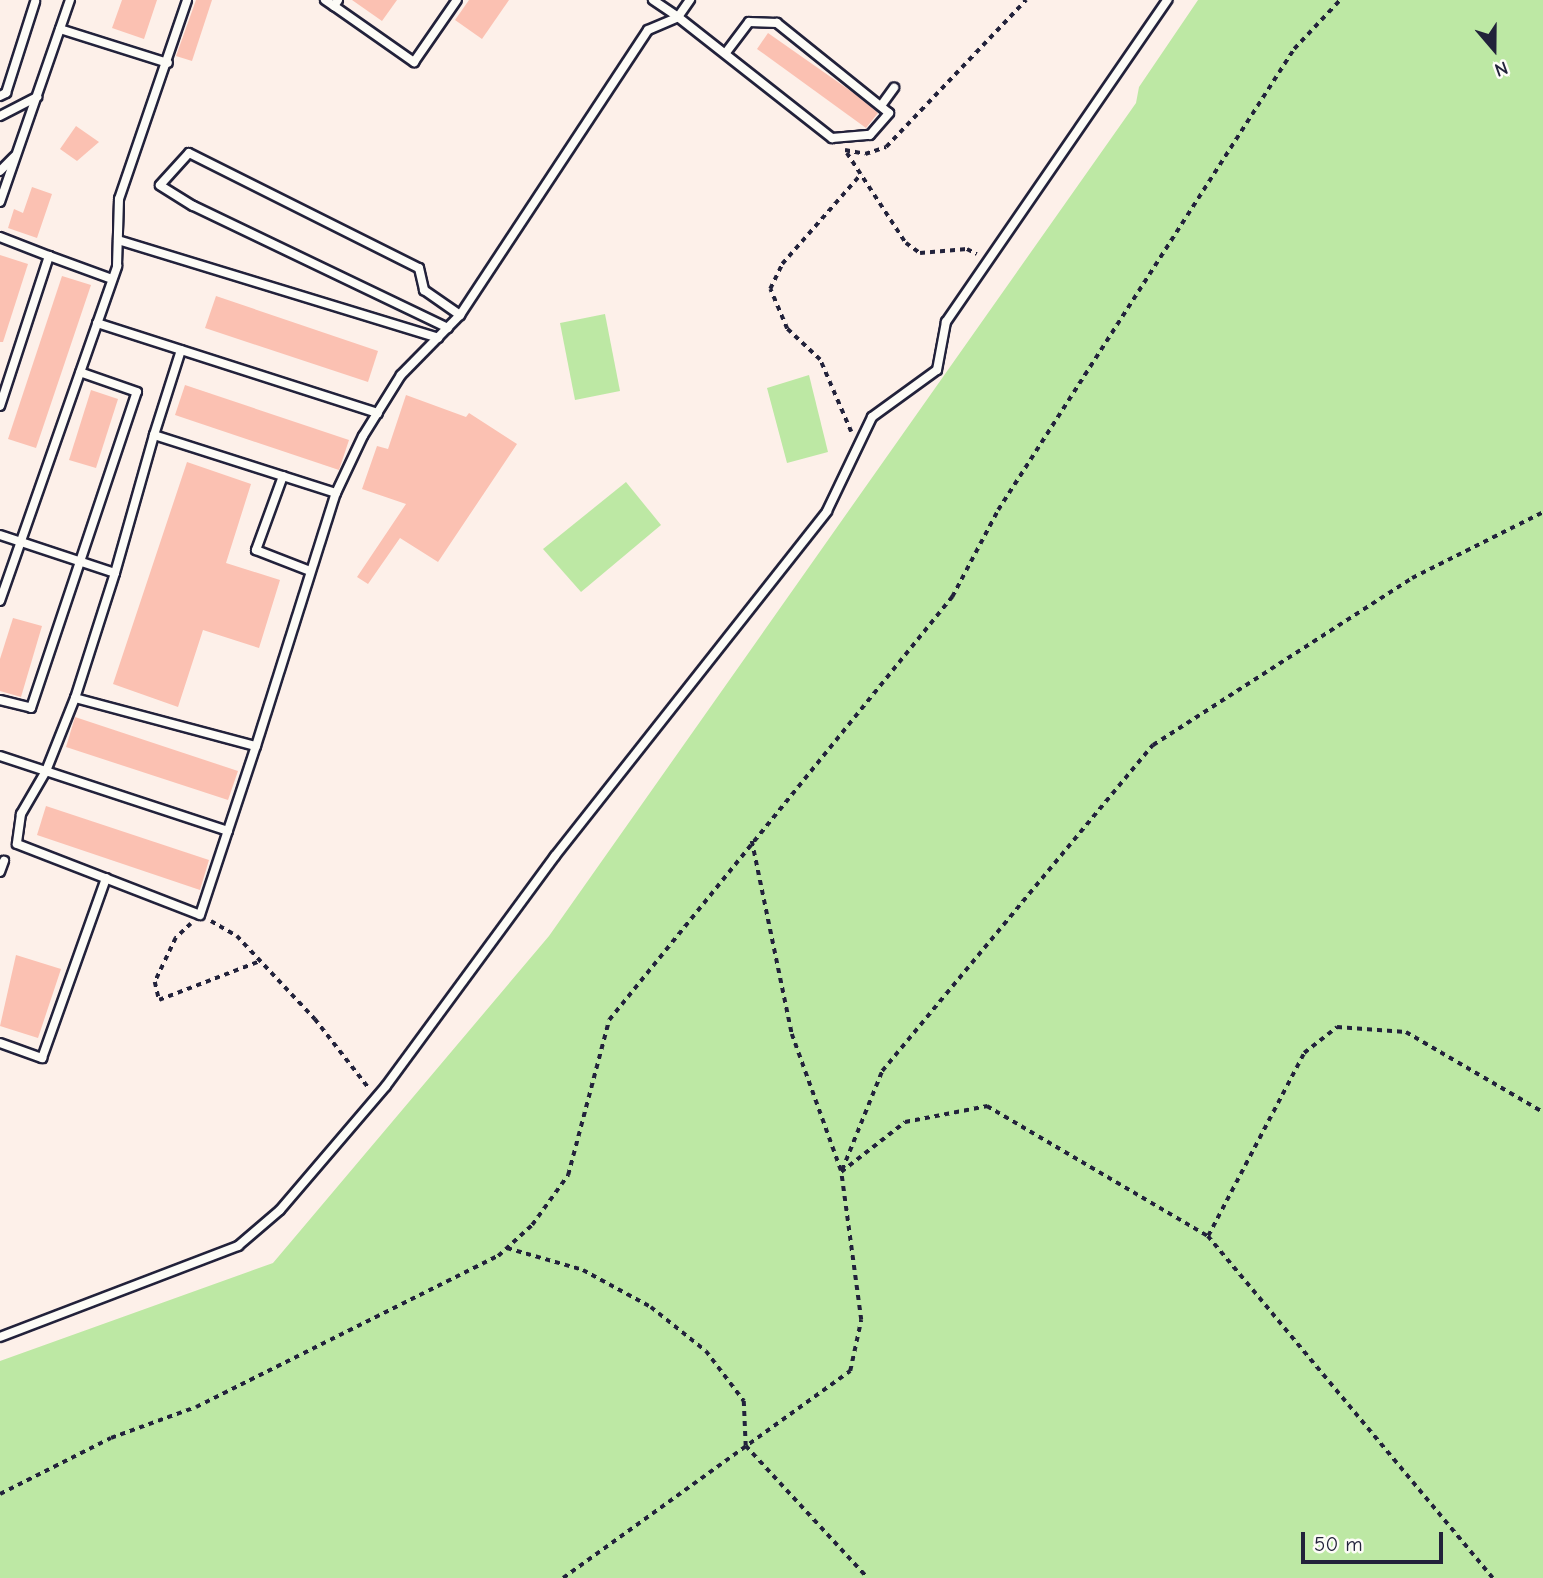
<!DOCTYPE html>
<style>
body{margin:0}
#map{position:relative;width:1543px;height:1578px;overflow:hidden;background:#fdf0e9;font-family:"Comic Neue",sans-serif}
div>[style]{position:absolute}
.green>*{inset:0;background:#bde8a4}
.building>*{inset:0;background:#fbc1b2}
.path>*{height:3.5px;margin-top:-1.75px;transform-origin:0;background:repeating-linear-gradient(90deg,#22223b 0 5px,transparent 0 10px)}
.roads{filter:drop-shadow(2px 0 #22223b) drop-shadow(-2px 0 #22223b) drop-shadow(0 2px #22223b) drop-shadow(0 -2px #22223b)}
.lane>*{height:8px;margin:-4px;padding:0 4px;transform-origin:4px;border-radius:4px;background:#fdfcf7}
span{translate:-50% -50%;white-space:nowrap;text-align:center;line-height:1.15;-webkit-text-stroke:5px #fdfcf7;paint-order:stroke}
.north{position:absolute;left:1459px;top:14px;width:70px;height:70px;-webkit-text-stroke:5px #fdfcf7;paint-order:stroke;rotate:160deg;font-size:19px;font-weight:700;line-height:28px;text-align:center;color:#22223b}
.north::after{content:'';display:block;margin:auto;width:24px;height:32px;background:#22223b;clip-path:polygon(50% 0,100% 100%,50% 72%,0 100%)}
.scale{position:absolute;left:1301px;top:1532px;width:142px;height:32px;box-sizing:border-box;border:4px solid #22223b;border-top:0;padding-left:9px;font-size:21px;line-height:24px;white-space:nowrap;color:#22223b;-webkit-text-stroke:5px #fdfcf7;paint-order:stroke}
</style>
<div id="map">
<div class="green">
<i style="clip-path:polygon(1198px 0,1543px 0,1543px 1578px,0 1578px,0 1361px,273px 1263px,549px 936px,1136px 103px,1139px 87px)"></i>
<i style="clip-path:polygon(605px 314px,620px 391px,575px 400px,560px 323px)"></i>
<i style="clip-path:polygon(809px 375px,828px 452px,787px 463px,767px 388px)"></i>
<i style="clip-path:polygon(626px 482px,661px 525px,581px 592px,543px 549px)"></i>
</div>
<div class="building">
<i style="clip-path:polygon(122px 0,157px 0,144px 39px,112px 28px)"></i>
<i style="clip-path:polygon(196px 0,212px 0,192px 61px,176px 56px)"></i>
<i style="clip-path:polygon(352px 0,397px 0,382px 21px)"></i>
<i style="clip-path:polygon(469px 0,509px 0,482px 39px,455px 20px)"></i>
<i style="clip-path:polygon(768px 33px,855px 94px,878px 113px,866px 128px,757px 49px)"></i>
<i style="clip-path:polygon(76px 126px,99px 142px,77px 161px,60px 149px)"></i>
<i style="clip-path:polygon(32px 187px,52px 194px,37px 238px,8px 228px,14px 209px,23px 213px)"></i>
<i style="clip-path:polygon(0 255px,28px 264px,3px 342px,0 342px)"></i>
<i style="clip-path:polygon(62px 276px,91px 285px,36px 448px,8px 439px)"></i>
<i style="clip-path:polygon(216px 296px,378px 351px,368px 382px,205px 328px)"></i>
<i style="clip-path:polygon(185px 385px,349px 440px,339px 470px,175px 415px)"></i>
<i style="clip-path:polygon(91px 390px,118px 399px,96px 468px,69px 460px)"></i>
<i style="clip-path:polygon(406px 395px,466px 417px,469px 413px,517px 444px,438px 562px,400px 538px,368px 584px,357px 577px,406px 504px,362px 489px,377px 446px,388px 449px)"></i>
<i style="clip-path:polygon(187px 462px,251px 484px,226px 563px,280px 580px,259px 648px,203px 630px,178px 707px,113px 684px)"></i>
<i style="clip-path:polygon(13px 618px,42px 626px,21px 697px,0 691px,0 659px)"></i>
<i style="clip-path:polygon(75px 717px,238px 771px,228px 800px,66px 747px)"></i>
<i style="clip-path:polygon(46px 806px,209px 860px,200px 890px,37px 835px)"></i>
<i style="clip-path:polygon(16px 955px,61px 969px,38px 1038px,0 1026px)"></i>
</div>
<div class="path">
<i style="left:845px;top:150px;width:20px;rotate:11deg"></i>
<i style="left:865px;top:154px;width:22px;rotate:-18deg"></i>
<i style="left:886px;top:147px;width:203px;rotate:-46.4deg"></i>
<i style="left:847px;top:153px;width:108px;rotate:56.8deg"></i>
<i style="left:906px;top:243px;width:17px;rotate:36deg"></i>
<i style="left:920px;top:253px;width:47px;rotate:-4.9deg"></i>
<i style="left:967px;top:249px;width:11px;rotate:27deg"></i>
<i style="left:851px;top:432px;width:78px;rotate:-113.3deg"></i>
<i style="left:820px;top:360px;width:45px;rotate:-136.8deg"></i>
<i style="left:787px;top:329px;width:43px;rotate:-113deg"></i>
<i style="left:770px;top:289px;width:28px;rotate:-64deg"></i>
<i style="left:782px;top:264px;width:120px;rotate:-48.7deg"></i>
<i style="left:752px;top:841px;width:197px;rotate:78.3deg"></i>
<i style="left:792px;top:1034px;width:145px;rotate:70.2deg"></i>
<i style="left:211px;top:921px;width:30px;rotate:30deg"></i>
<i style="left:237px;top:936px;width:114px;rotate:46.8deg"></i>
<i style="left:315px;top:1019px;width:86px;rotate:52.1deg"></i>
<i style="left:191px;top:924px;width:21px;rotate:137deg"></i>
<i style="left:176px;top:938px;width:49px;rotate:115.5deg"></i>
<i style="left:155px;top:982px;width:18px;rotate:77deg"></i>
<i style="left:159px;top:1000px;width:108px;rotate:-21.1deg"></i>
<i style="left:842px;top:1170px;width:107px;rotate:-68deg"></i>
<i style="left:882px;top:1071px;width:424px;rotate:-50.3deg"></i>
<i style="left:1153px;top:745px;width:308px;rotate:-32.8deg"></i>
<i style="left:1412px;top:578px;width:147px;rotate:-26.7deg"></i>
<i style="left:1208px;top:1236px;width:207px;rotate:-62.3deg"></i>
<i style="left:1304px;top:1053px;width:42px;rotate:-38.2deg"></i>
<i style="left:1337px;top:1027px;width:69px;rotate:4.1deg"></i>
<i style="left:1406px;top:1032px;width:159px;rotate:30.3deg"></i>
<i style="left:507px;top:1248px;width:79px;rotate:16.1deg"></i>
<i style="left:583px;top:1270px;width:77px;rotate:28.6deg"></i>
<i style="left:651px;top:1307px;width:70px;rotate:38.7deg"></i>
<i style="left:706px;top:1351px;width:63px;rotate:52.8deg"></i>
<i style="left:744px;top:1401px;width:45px;rotate:87.5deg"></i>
<i style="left:746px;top:1446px;width:180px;rotate:47.3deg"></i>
<i style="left:0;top:1494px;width:124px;rotate:-26.8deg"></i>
<i style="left:111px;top:1438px;width:90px;rotate:-20deg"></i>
<i style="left:196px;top:1407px;width:338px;rotate:-26.6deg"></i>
<i style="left:498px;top:1256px;width:46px;rotate:-42.4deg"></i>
<i style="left:532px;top:1225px;width:62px;rotate:-54.2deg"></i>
<i style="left:568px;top:1175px;width:160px;rotate:-75.2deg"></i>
<i style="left:609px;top:1020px;width:545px;rotate:-50.96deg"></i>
<i style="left:952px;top:597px;width:98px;rotate:-62.1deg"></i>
<i style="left:998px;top:510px;width:548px;rotate:-57.3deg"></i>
<i style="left:1294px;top:49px;width:67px;rotate:-46.8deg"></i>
<i style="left:563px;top:1578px;width:354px;rotate:-35.8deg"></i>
<i style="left:850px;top:1371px;width:52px;rotate:-77.8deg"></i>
<i style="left:861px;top:1320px;width:149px;rotate:-97.7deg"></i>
<i style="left:841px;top:1172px;width:81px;rotate:-38deg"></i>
<i style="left:905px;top:1122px;width:84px;rotate:-11deg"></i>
<i style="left:987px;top:1106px;width:256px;rotate:30.5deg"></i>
<i style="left:1208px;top:1236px;width:445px;rotate:50.2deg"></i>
</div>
<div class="roads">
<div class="lane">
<i style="left:325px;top:0;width:11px;rotate:34deg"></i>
<i style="left:334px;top:6px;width:7px;rotate:-56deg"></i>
<i style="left:653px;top:0;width:30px;rotate:34deg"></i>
<i style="left:678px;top:17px;width:21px;rotate:-55deg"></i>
<i style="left:334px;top:6px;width:98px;rotate:35deg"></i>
<i style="left:414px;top:62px;width:75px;rotate:-55.3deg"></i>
<i style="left:60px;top:29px;width:113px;rotate:17.5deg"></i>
<i style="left:0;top:96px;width:7px;rotate:-27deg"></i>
<i style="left:6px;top:93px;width:96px;rotate:-72.3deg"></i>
<i style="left:883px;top:103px;width:19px;rotate:-54deg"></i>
<i style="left:0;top:116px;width:42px;rotate:-27.2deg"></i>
<i style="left:0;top:171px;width:20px;rotate:-45deg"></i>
<i style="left:0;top:202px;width:214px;rotate:-70.9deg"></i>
<i style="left:0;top:237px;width:53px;rotate:21.2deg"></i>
<i style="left:118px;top:240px;width:335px;rotate:17deg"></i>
<i style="left:97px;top:323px;width:295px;rotate:17.8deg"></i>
<i style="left:448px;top:328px;width:283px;rotate:-154.4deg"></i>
<i style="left:193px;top:206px;width:39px;rotate:-148deg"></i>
<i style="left:160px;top:185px;width:43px;rotate:-47.8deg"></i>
<i style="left:189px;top:153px;width:257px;rotate:26.6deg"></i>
<i style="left:419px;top:268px;width:23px;rotate:77deg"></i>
<i style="left:424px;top:290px;width:44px;rotate:34.8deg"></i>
<i style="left:0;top:406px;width:158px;rotate:-71.9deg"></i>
<i style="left:49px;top:256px;width:67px;rotate:20.1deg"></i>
<i style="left:154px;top:435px;width:89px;rotate:-72.4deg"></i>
<i style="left:283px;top:476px;width:79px;rotate:110deg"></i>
<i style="left:256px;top:550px;width:58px;rotate:21.3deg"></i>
<i style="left:0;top:535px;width:121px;rotate:18.3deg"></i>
<i style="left:115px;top:573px;width:131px;rotate:107.7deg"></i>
<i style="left:75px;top:698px;width:187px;rotate:14.9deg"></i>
<i style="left:256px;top:746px;width:265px;rotate:-72.5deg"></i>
<i style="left:336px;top:493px;width:63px;rotate:-64.7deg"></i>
<i style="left:363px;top:436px;width:72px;rotate:-58.1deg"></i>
<i style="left:401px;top:375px;width:84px;rotate:-45.5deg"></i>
<i style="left:460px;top:315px;width:341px;rotate:-56.6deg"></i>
<i style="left:648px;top:30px;width:33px;rotate:-23deg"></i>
<i style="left:678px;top:17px;width:196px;rotate:38.2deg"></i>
<i style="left:832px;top:138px;width:38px;rotate:-5deg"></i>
<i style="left:870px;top:135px;width:29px;rotate:-49deg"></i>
<i style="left:889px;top:113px;width:144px;rotate:-141.2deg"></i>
<i style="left:777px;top:23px;width:28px;rotate:-178deg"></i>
<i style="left:749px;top:22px;width:39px;rotate:127deg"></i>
<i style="left:115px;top:573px;width:143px;rotate:-74.2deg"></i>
<i style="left:154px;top:435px;width:191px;rotate:17.7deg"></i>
<i style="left:0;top:601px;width:355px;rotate:-70.7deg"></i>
<i style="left:117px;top:266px;width:67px;rotate:-88.3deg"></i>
<i style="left:119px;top:199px;width:210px;rotate:-71.1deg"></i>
<i style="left:75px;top:698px;width:79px;rotate:111.7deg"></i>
<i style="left:46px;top:771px;width:50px;rotate:120.2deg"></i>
<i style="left:21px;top:814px;width:30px;rotate:98deg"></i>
<i style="left:17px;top:844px;width:196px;rotate:21.2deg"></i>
<i style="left:200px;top:915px;width:178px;rotate:-71.7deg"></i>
<i style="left:0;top:700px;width:32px;rotate:14deg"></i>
<i style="left:31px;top:708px;width:333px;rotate:-71.5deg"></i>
<i style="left:137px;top:392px;width:60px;rotate:-160.7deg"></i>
<i style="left:0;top:756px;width:240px;rotate:18.2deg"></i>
<i style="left:0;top:872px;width:12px;rotate:-70deg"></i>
<i style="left:0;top:1043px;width:45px;rotate:19.7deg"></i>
<i style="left:42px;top:1058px;width:191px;rotate:-70.4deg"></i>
<i style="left:0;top:1337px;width:255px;rotate:-20.9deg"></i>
<i style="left:238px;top:1246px;width:55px;rotate:-40.6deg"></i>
<i style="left:280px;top:1210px;width:163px;rotate:-49.5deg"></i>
<i style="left:386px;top:1086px;width:285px;rotate:-53.7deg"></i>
<i style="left:555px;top:856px;width:439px;rotate:-51.7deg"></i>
<i style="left:827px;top:511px;width:104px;rotate:-64.4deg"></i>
<i style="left:872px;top:417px;width:80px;rotate:-35.9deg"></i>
<i style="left:937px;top:370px;width:49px;rotate:-79.4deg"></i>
<i style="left:946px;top:322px;width:391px;rotate:-55.5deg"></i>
</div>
</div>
<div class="north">N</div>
<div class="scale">50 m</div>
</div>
